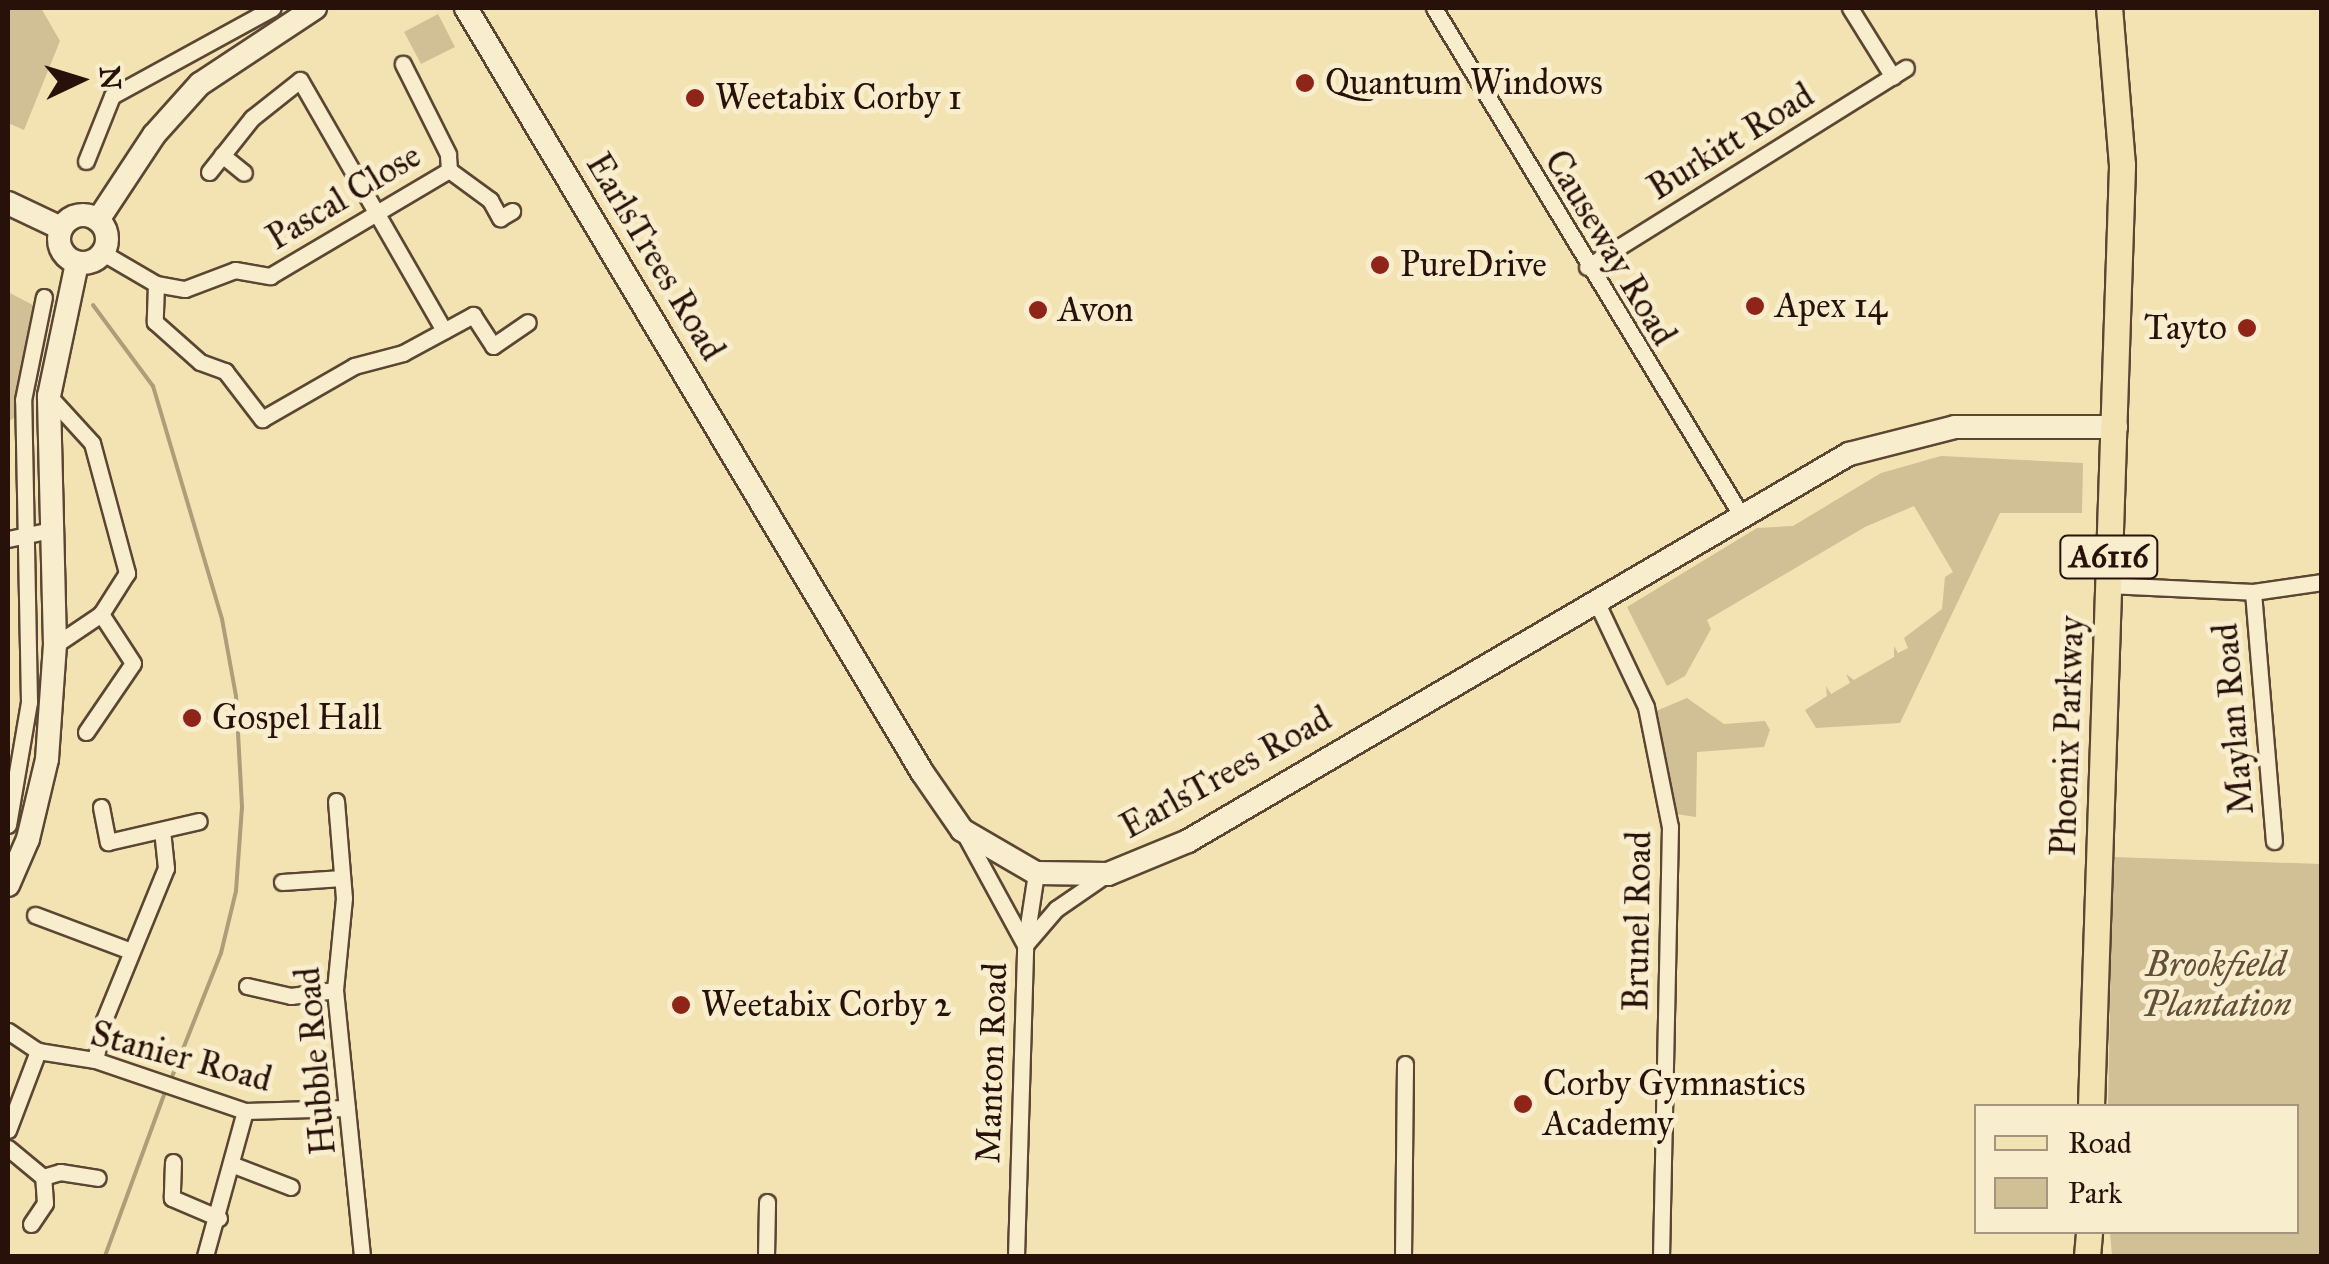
<!DOCTYPE html>
<style>
body{margin:0}
#map{position:relative;width:2329px;height:1264px;overflow:hidden;background:#f4e3b2;font-family:"IM FELL Great Primer",serif}
div>[style]{position:absolute}
.green>*{inset:0;background:#d1bf95}
.stream>*{height:4px;margin:-2px;padding:0 2px;transform-origin:2px;border-radius:2px;background:#af9c79}
.roads{filter:drop-shadow(2px 0 #5b4633) drop-shadow(-2px 0 #5b4633) drop-shadow(0 2px #5b4633) drop-shadow(0 -2px #5b4633)}
.street>*{height:15px;margin:-7.5px;padding:0 7.5px;transform-origin:7.5px;border-radius:7.5px;background:#f8edcd}
.secondary>*{height:22px;margin:-11px;padding:0 11px;transform-origin:11px;border-radius:11px;background:#f8edcd}
.secondary>.ring{margin:-11px;padding:0;box-sizing:content-box;background:none;border:22px solid #f8edcd;border-radius:50%}
.primary>*{height:25px;margin:-12.5px;padding:0 12.5px;transform-origin:12.5px;border-radius:12.5px;background:#f4e3b2}
.dots>*{width:28px;height:28px;translate:-50% -50%;box-sizing:border-box;border:5px solid #f8edcd;border-radius:50%}
span{translate:-50% -50%;white-space:nowrap;text-align:center;line-height:1.15;-webkit-text-stroke:10px #f8edcd;paint-order:stroke}
.shield-label span{padding:2px 8px;background:#f8edcd;border:2px solid;border-radius:8px;-webkit-text-stroke-width:0}
.shield-label{font-size:32px;color:#281109;font-weight:700}
.poi-label{font-size:35px;color:#281109}
.left{translate:0 -50%;text-align:left}
.right{translate:-100% -50%;text-align:right}
.street-label{font-size:35px;color:#281109}
.park-label{font-size:35px;color:#634e3a;font-style:italic}
.frame{position:absolute;inset:0;border:10px solid #281109;pointer-events:none}
.legend{position:absolute;left:1974px;top:1104px;width:325px;height:130px;box-sizing:border-box;background:#f8edcd;border:2px solid #a5957f;margin:0;padding:12px 18px;list-style:none;font-size:30px;color:#281109}
.legend li{display:flex;align-items:center;gap:20px;height:50px}
.legend b{width:50px;border:2px solid #a5957f}
.north{position:absolute;left:30px;top:30px;width:100px;height:100px;-webkit-text-stroke:8px #f8edcd;paint-order:stroke;rotate:86deg;font-size:28px;font-weight:700;line-height:40px;text-align:center;color:#281109}
.north::after{content:'';display:block;margin:auto;width:35px;height:45px;background:#281109;clip-path:polygon(50% 0,100% 100%,50% 72%,0 100%)}
</style>
<div id="map">
<div class="green">
<i style="clip-path:polygon(8px 8px,41px 8px,60px 41px,24px 130px,8px 123px)"></i>
<i style="clip-path:polygon(438px 14px,455px 47px,421px 64px,404px 32px)"></i>
<i style="clip-path:polygon(8px 292px,33px 305px,15px 417px,8px 422px)"></i>
<i style="clip-path:polygon(1941px 456px,2083px 463px,2082px 513px,2000px 513px,1900px 723px,1816px 728px,1805px 710px,1827px 696px,1826px 686px,1831px 694px,1850px 683px,1846px 674px,1854px 680px,1894px 657px,1894px 646px,1898px 653px,1908px 648px,1904px 638px,1942px 609px,1945px 577px,1953px 572px,1914px 506px,1865px 527px,1707px 620px,1711px 629px,1685px 676px,1667px 686px,1627px 607px,1757px 528px,1793px 526px,1881px 473px)"></i>
<i style="clip-path:polygon(1687px 698px,1724px 724px,1765px 721px,1770px 730px,1764px 747px,1697px 752px,1696px 817px,1676px 814px,1656px 711px)"></i>
<i style="clip-path:polygon(2113px 857px,2321px 864px,2321px 1256px,2112px 1256px,2110px 1232px,2296px 1232px,2296px 1106px,2108px 1106px)"></i>
</div>
<div class="stream">
<i style="left:93px;top:305px;width:101px;rotate:53.5deg"></i>
<i style="left:153px;top:386px;width:243px;rotate:73.5deg"></i>
<i style="left:222px;top:619px;width:78px;rotate:79.7deg"></i>
<i style="left:236px;top:696px;width:111px;rotate:86.9deg"></i>
<i style="left:242px;top:807px;width:84px;rotate:94.1deg"></i>
<i style="left:236px;top:891px;width:64px;rotate:103.6deg"></i>
<i style="left:221px;top:953px;width:136px;rotate:111.6deg"></i>
<i style="left:105px;top:1256px;width:180px;rotate:-69.9deg"></i>
</div>
<div class="roads">
<div class="street">
<i style="left:1434px;top:8px;width:593px;rotate:58.8deg"></i>
<i style="left:1850px;top:8px;width:81px;rotate:58.1deg"></i>
<i style="left:222px;top:155px;width:28px;rotate:39deg"></i>
<i style="left:86px;top:161px;width:70px;rotate:-68.2deg"></i>
<i style="left:112px;top:96px;width:183px;rotate:-28.7deg"></i>
<i style="left:449px;top:170px;width:51px;rotate:36.2deg"></i>
<i style="left:490px;top:200px;width:21px;rotate:61deg"></i>
<i style="left:500px;top:218px;width:14px;rotate:-30deg"></i>
<i style="left:209px;top:172px;width:69px;rotate:-51.5deg"></i>
<i style="left:252px;top:118px;width:61px;rotate:-38.4deg"></i>
<i style="left:300px;top:80px;width:289px;rotate:60.1deg"></i>
<i style="left:103px;top:253px;width:61px;rotate:30.3deg"></i>
<i style="left:156px;top:284px;width:29px;rotate:10deg"></i>
<i style="left:185px;top:289px;width:53px;rotate:-20.8deg"></i>
<i style="left:235px;top:270px;width:36px;rotate:10deg"></i>
<i style="left:270px;top:276px;width:208px;rotate:-30.6deg"></i>
<i style="left:449px;top:170px;width:16px;rotate:-94deg"></i>
<i style="left:448px;top:154px;width:101px;rotate:-116.6deg"></i>
<i style="left:1587px;top:267px;width:376px;rotate:-32deg"></i>
<i style="left:156px;top:284px;width:38px;rotate:92deg"></i>
<i style="left:155px;top:322px;width:60px;rotate:41.6deg"></i>
<i style="left:200px;top:362px;width:27px;rotate:20deg"></i>
<i style="left:225px;top:371px;width:61px;rotate:52.4deg"></i>
<i style="left:262px;top:419px;width:106px;rotate:-29.9deg"></i>
<i style="left:354px;top:366px;width:51px;rotate:-14.9deg"></i>
<i style="left:403px;top:353px;width:80px;rotate:-28.5deg"></i>
<i style="left:473px;top:315px;width:37px;rotate:57deg"></i>
<i style="left:493px;top:346px;width:42px;rotate:-34.4deg"></i>
<i style="left:50px;top:397px;width:62px;rotate:47.6deg"></i>
<i style="left:92px;top:443px;width:135px;rotate:74.9deg"></i>
<i style="left:127px;top:573px;width:49px;rotate:122.4deg"></i>
<i style="left:101px;top:614px;width:55px;rotate:146deg"></i>
<i style="left:8px;top:539px;width:44px;rotate:-11.8deg"></i>
<i style="left:2107px;top:585px;width:146px;rotate:2.7deg"></i>
<i style="left:2253px;top:592px;width:70px;rotate:-8.2deg"></i>
<i style="left:2253px;top:592px;width:250px;rotate:85.2deg"></i>
<i style="left:1596px;top:601px;width:117px;rotate:64.7deg"></i>
<i style="left:1646px;top:707px;width:122px;rotate:78.7deg"></i>
<i style="left:1670px;top:827px;width:429px;rotate:91.2deg"></i>
<i style="left:86px;top:732px;width:83px;rotate:-55.7deg"></i>
<i style="left:133px;top:663px;width:59px;rotate:-123.1deg"></i>
<i style="left:336px;top:801px;width:97px;rotate:85.3deg"></i>
<i style="left:344px;top:898px;width:92px;rotate:95.6deg"></i>
<i style="left:335px;top:990px;width:267px;rotate:84.2deg"></i>
<i style="left:101px;top:807px;width:36px;rotate:79deg"></i>
<i style="left:108px;top:842px;width:93px;rotate:-13deg"></i>
<i style="left:8px;top:825px;width:125px;rotate:-80.3deg"></i>
<i style="left:29px;top:702px;width:302px;rotate:-91.1deg"></i>
<i style="left:23px;top:400px;width:105px;rotate:-78.5deg"></i>
<i style="left:964px;top:833px;width:128px;rotate:61.4deg"></i>
<i style="left:1025px;top:945px;width:48px;rotate:-49.3deg"></i>
<i style="left:1056px;top:909px;width:62px;rotate:-34.5deg"></i>
<i style="left:282px;top:882px;width:60px;rotate:-3.8deg"></i>
<i style="left:35px;top:915px;width:103px;rotate:20.6deg"></i>
<i style="left:247px;top:986px;width:45px;rotate:12.8deg"></i>
<i style="left:291px;top:996px;width:44px;rotate:-7.8deg"></i>
<i style="left:8px;top:1031px;width:36px;rotate:34deg"></i>
<i style="left:38px;top:1051px;width:58px;rotate:9deg"></i>
<i style="left:95px;top:1060px;width:158px;rotate:18.8deg"></i>
<i style="left:245px;top:1111px;width:102px;rotate:-1.7deg"></i>
<i style="left:95px;top:1060px;width:41px;rotate:-77.3deg"></i>
<i style="left:104px;top:1020px;width:164px;rotate:-67.8deg"></i>
<i style="left:166px;top:868px;width:36px;rotate:-96deg"></i>
<i style="left:8px;top:1130px;width:85px;rotate:-69.2deg"></i>
<i style="left:8px;top:1148px;width:45px;rotate:39.6deg"></i>
<i style="left:173px;top:1162px;width:36px;rotate:92deg"></i>
<i style="left:172px;top:1198px;width:51px;rotate:23.1deg"></i>
<i style="left:231px;top:1164px;width:64px;rotate:21deg"></i>
<i style="left:43px;top:1177px;width:18px;rotate:-16deg"></i>
<i style="left:60px;top:1172px;width:38px;rotate:9deg"></i>
<i style="left:31px;top:1224px;width:25px;rotate:-56deg"></i>
<i style="left:45px;top:1203px;width:26px;rotate:-94deg"></i>
<i style="left:205px;top:1256px;width:150px;rotate:-74.6deg"></i>
<i style="left:766px;top:1256px;width:54px;rotate:-88.9deg"></i>
<i style="left:1016px;top:1256px;width:311px;rotate:-88.3deg"></i>
<i style="left:1025px;top:945px;width:73px;rotate:-81.3deg"></i>
<i style="left:1403px;top:1256px;width:192px;rotate:-89.4deg"></i>
</div>
<div class="secondary">
<i style="left:466px;top:8px;width:890px;rotate:59.17deg"></i>
<i style="left:922px;top:772px;width:70px;rotate:55.4deg"></i>
<i style="left:962px;top:830px;width:86px;rotate:30.2deg"></i>
<i style="left:1036px;top:873px;width:72px;rotate:0.8deg"></i>
<i style="left:1108px;top:874px;width:87px;rotate:-22.4deg"></i>
<i style="left:1188px;top:841px;width:766px;rotate:-30.35deg"></i>
<i style="left:1849px;top:454px;width:109px;rotate:-14.3deg"></i>
<i style="left:1955px;top:427px;width:161px"></i>
<i style="left:8px;top:203px;width:59px;rotate:25.3deg"></i>
<i class="ring" style="left:59px;top:215px;width:26px;height:26px"></i>
<i style="left:98px;top:220px;width:102px;rotate:-56.6deg"></i>
<i style="left:154px;top:135px;width:69px;rotate:-48deg"></i>
<i style="left:200px;top:84px;width:138px;rotate:-33.5deg"></i>
<i style="left:8px;top:885px;width:50px;rotate:-66.5deg"></i>
<i style="left:28px;top:839px;width:82px;rotate:-76.6deg"></i>
<i style="left:47px;top:759px;width:114px;rotate:-86deg"></i>
<i style="left:55px;top:645px;width:249px;rotate:-91.4deg"></i>
<i style="left:49px;top:396px;width:136px;rotate:-78.1deg"></i>
</div>
<div class="primary">
<i style="left:2091px;top:1106px;width:942px;rotate:-88.11deg"></i>
<i style="left:2122px;top:165px;width:158px;rotate:-94.7deg"></i>
<i style="left:2087px;top:1256px;width:24px;rotate:-85deg"></i>
</div>
</div>
<div class="dots">
<i style="left:1305px;top:83px;background:#8f2418"></i>
<i style="left:695px;top:98px;background:#8f2418"></i>
<i style="left:1380px;top:265px;background:#8f2418"></i>
<i style="left:1755px;top:306px;background:#8f2418"></i>
<i style="left:1038px;top:310px;background:#8f2418"></i>
<i style="left:2247px;top:328px;background:#8f2418"></i>
<i style="left:192px;top:718px;background:#8f2418"></i>
<i style="left:681px;top:1005px;background:#8f2418"></i>
<i style="left:1523px;top:1104px;background:#8f2418"></i>
</div>
<div class="shield-label">
<span style="left:2109px;top:557px">A6116</span>
</div>
<div class="poi-label">
<span class="left" style="left:1325px;top:83px">Quantum Windows</span>
<span class="left" style="left:715px;top:98px">Weetabix Corby 1</span>
<span class="left" style="left:1400px;top:265px">PureDrive</span>
<span class="left" style="left:1775px;top:306px">Apex 14</span>
<span class="left" style="left:1058px;top:310px">Avon</span>
<span class="right" style="left:2227px;top:328px">Tayto</span>
<span class="left" style="left:212px;top:718px">Gospel Hall</span>
<span class="left" style="left:701px;top:1005px">Weetabix Corby 2</span>
<span class="left" style="left:1543px;top:1104px">Corby Gymnastics<br>Academy</span>
</div>
<div class="street-label">
<span style="left:1731px;top:142px;rotate:-32deg">Burkitt Road</span>
<span style="left:344px;top:197px;rotate:-31deg">Pascal Close</span>
<span style="left:1610px;top:248px;rotate:59deg">Causeway Road</span>
<span style="left:655px;top:257px;rotate:59deg">EarlsTrees Road</span>
<span style="left:2234px;top:719px;rotate:-95deg">Maylan Road</span>
<span style="left:2068px;top:736px;rotate:-88deg">Phoenix Parkway</span>
<span style="left:1226px;top:773px;rotate:-29deg">EarlsTrees Road</span>
<span style="left:1638px;top:921px;rotate:-89deg">Brunel Road</span>
<span style="left:181px;top:1057px;rotate:15deg">Stanier Road</span>
<span style="left:316px;top:1061px;rotate:-95deg">Hubble Road</span>
<span style="left:992px;top:1063px;rotate:-88deg">Manton Road</span>
</div>
<div class="park-label">
<span style="left:2216px;top:985px">Brookfield<br>Plantation</span>
</div>
<div class="frame"></div>
<ul class="legend">
<li><b style="height:12px;background:#f4e3b2"></b>Road</li>
<li><b style="height:28px;background:#d1bf95"></b>Park</li>
</ul>
<div class="north">N</div>
</div>
